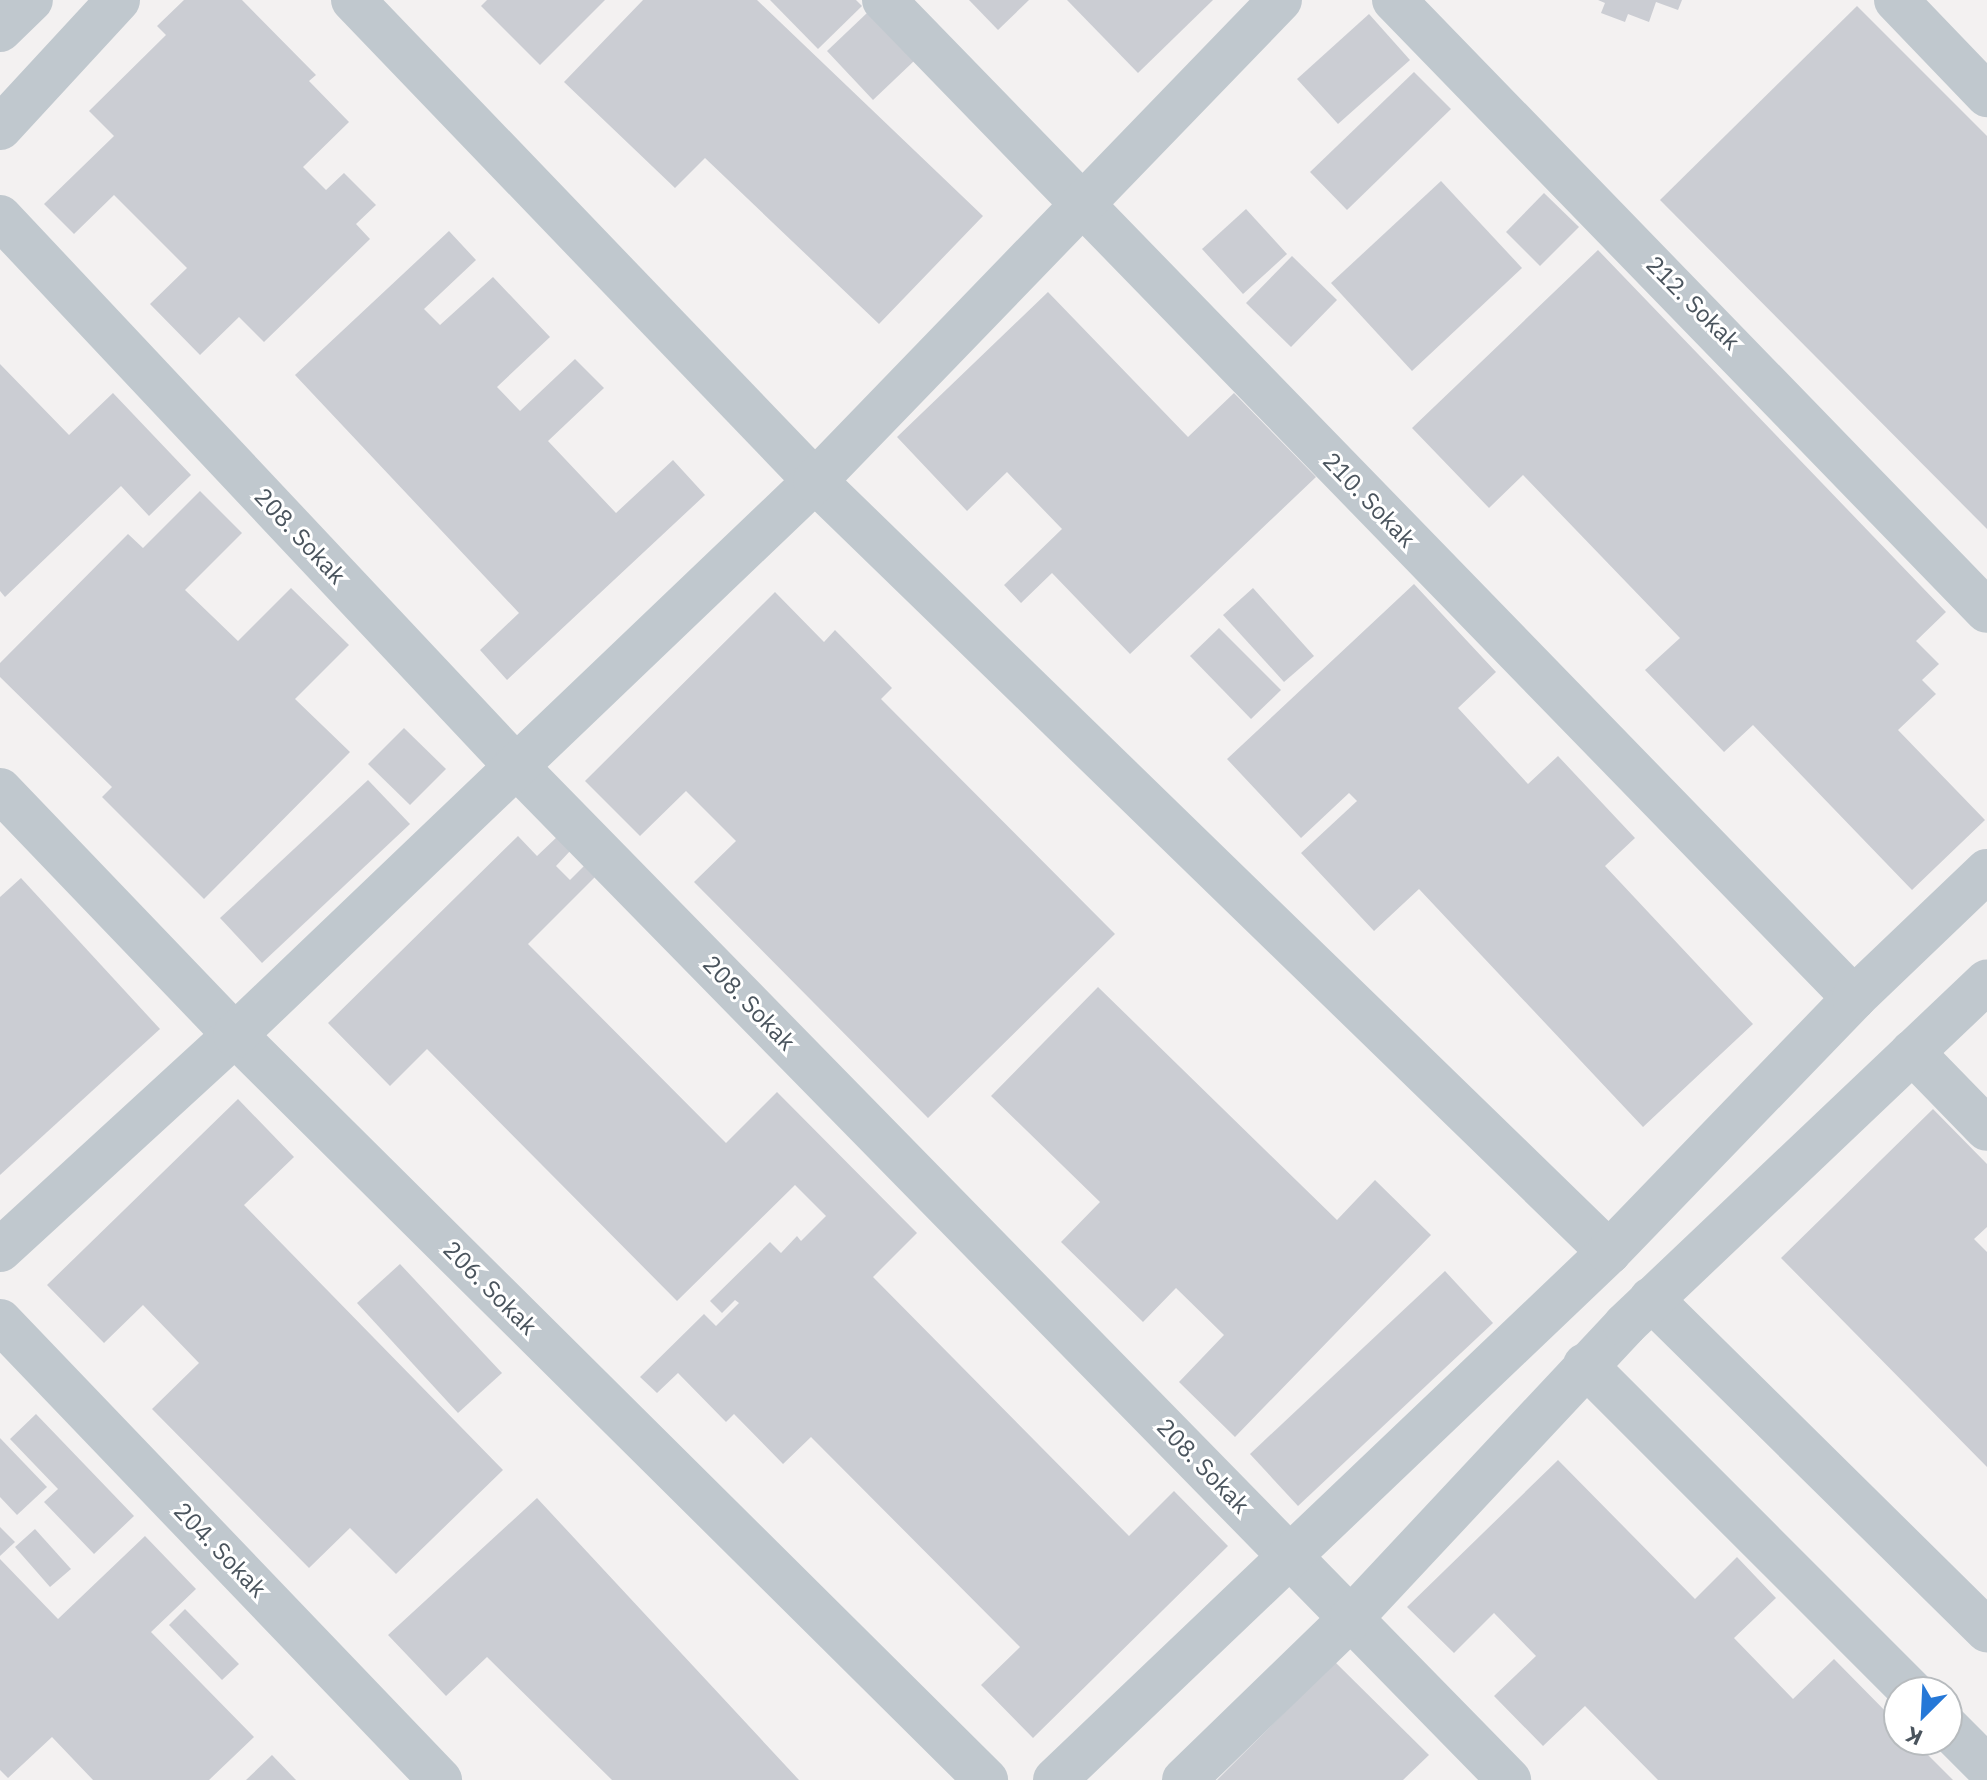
<!DOCTYPE html>
<style>
body{margin:0}
#map{position:relative;width:1987px;height:1780px;overflow:hidden;background:#f3f1f1;font-family:"IBM Plex Sans",sans-serif}
div>[style]{position:absolute}
.building>*{inset:0;background:#cbcdd3}
.minor>*{height:44px;margin:-22px;padding:0 22px;transform-origin:22px;border-radius:22px;background:#c0c8ce}
span{translate:-50% -50%;white-space:nowrap;text-align:center;line-height:1.15;-webkit-text-stroke:6px #fff;paint-order:stroke}
.street-label{font-size:24px;color:#4a545d}
.north{position:absolute;left:1883px;top:1676px;width:80px;height:80px;box-sizing:border-box;background:#fff;border:2px solid #b7bbbe;border-radius:50%;rotate:204deg;font-size:22px;font-weight:700;line-height:32px;text-align:center;color:#4a545d}
.north::after{content:'';display:block;margin:auto;width:28px;height:36px;background:#2678d7;clip-path:polygon(50% 0,100% 100%,50% 72%,0 100%)}
</style>
<div id="map">
<div class="building">
<i style="clip-path:polygon(184px 0,242px 0,316px 75px,309px 81px,349px 122px,303px 167px,326px 190px,344px 173px,376px 205px,356px 224px,370px 239px,264px 342px,239px 317px,200px 355px,150px 304px,187px 268px,114px 195px,74px 234px,44px 204px,114px 136px,89px 111px,166px 35px,157px 26px)"></i>
<i style="clip-path:polygon(487px 0,605px 0,540px 65px,481px 6px)"></i>
<i style="clip-path:polygon(643px 0,757px 0,983px 216px,879px 324px,705px 158px,675px 188px,564px 82px)"></i>
<i style="clip-path:polygon(770px 0,856px 0,862px 6px,818px 49px)"></i>
<i style="clip-path:polygon(969px 0,1029px 0,998px 30px)"></i>
<i style="clip-path:polygon(1067px 0,1213px 0,1138px 73px)"></i>
<i style="clip-path:polygon(1598px 0,1682px 0,1678px 10px,1656px 2px,1649px 22px,1628px 14px,1625px 22px,1601px 13px,1605px 3px)"></i>
<i style="clip-path:polygon(1857px 6px,1987px 136px,1987px 529px,1660px 200px)"></i>
<i style="clip-path:polygon(867px 13px,914px 61px,873px 100px,827px 51px)"></i>
<i style="clip-path:polygon(1369px 14px,1410px 60px,1338px 124px,1297px 79px)"></i>
<i style="clip-path:polygon(1414px 72px,1451px 109px,1347px 210px,1310px 172px)"></i>
<i style="clip-path:polygon(1441px 181px,1522px 268px,1412px 371px,1331px 283px)"></i>
<i style="clip-path:polygon(1544px 193px,1579px 227px,1540px 266px,1506px 232px)"></i>
<i style="clip-path:polygon(1246px 209px,1287px 254px,1243px 294px,1202px 249px)"></i>
<i style="clip-path:polygon(449px 231px,476px 260px,424px 309px,440px 325px,493px 277px,550px 337px,497px 387px,520px 411px,575px 359px,604px 388px,548px 441px,616px 513px,673px 460px,705px 495px,507px 680px,480px 650px,519px 613px,295px 375px)"></i>
<i style="clip-path:polygon(1598px 250px,1946px 612px,1916px 641px,1939px 664px,1922px 680px,1936px 694px,1898px 730px,1985px 820px,1912px 890px,1753px 725px,1724px 752px,1645px 670px,1680px 638px,1523px 475px,1489px 508px,1412px 428px)"></i>
<i style="clip-path:polygon(1292px 256px,1337px 300px,1291px 347px,1246px 303px)"></i>
<i style="clip-path:polygon(1048px 292px,1188px 437px,1234px 393px,1316px 477px,1130px 654px,1052px 573px,1021px 603px,1004px 585px,1062px 529px,1007px 472px,967px 511px,897px 437px)"></i>
<i style="clip-path:polygon(0 364px,69px 435px,113px 393px,191px 475px,149px 516px,121px 486px,5px 597px,0 591px)"></i>
<i style="clip-path:polygon(200px 491px,242px 533px,185px 590px,238px 641px,291px 588px,349px 645px,295px 699px,350px 752px,204px 899px,102px 797px,112px 787px,0 677px,0 663px,128px 534px,143px 548px)"></i>
<i style="clip-path:polygon(1414px 584px,1496px 672px,1458px 708px,1528px 784px,1558px 756px,1635px 838px,1605px 866px,1753px 1024px,1643px 1127px,1419px 889px,1374px 931px,1301px 853px,1357px 801px,1349px 793px,1301px 838px,1227px 759px)"></i>
<i style="clip-path:polygon(1253px 588px,1314px 656px,1284px 682px,1223px 615px)"></i>
<i style="clip-path:polygon(775px 592px,824px 642px,835px 630px,892px 688px,881px 699px,1115px 934px,928px 1118px,694px 882px,736px 841px,686px 791px,640px 836px,585px 781px)"></i>
<i style="clip-path:polygon(1219px 628px,1281px 690px,1251px 719px,1190px 656px)"></i>
<i style="clip-path:polygon(404px 728px,446px 769px,410px 805px,368px 764px)"></i>
<i style="clip-path:polygon(368px 780px,410px 824px,262px 963px,220px 918px)"></i>
<i style="clip-path:polygon(518px 836px,537px 856px,558px 836px,571px 850px,556px 866px,570px 880px,586px 864px,597px 875px,528px 944px,726px 1143px,777px 1092px,917px 1233px,873px 1277px,1129px 1536px,1174px 1491px,1228px 1546px,1033px 1738px,981px 1685px,1020px 1647px,811px 1437px,783px 1464px,734px 1414px,726px 1422px,678px 1373px,657px 1393px,640px 1377px,704px 1314px,716px 1326px,739px 1303px,735px 1300px,722px 1313px,710px 1301px,770px 1242px,781px 1253px,797px 1236px,801px 1241px,826px 1216px,795px 1185px,677px 1301px,427px 1049px,390px 1086px,328px 1023px)"></i>
<i style="clip-path:polygon(21px 878px,160px 1029px,0 1175px,0 897px)"></i>
<i style="clip-path:polygon(1098px 987px,1337px 1220px,1375px 1180px,1431px 1235px,1235px 1437px,1179px 1382px,1224px 1335px,1176px 1288px,1143px 1322px,1061px 1242px,1100px 1202px,991px 1096px)"></i>
<i style="clip-path:polygon(238px 1099px,294px 1157px,244px 1205px,503px 1470px,396px 1574px,350px 1528px,309px 1568px,152px 1409px,199px 1363px,143px 1305px,104px 1343px,47px 1285px)"></i>
<i style="clip-path:polygon(1933px 1109px,1987px 1164px,1987px 1227px,1974px 1239px,1987px 1252px,1987px 1467px,1781px 1258px)"></i>
<i style="clip-path:polygon(400px 1264px,502px 1373px,458px 1413px,357px 1303px)"></i>
<i style="clip-path:polygon(1445px 1271px,1493px 1323px,1298px 1506px,1250px 1454px)"></i>
<i style="clip-path:polygon(36px 1414px,134px 1516px,94px 1554px,44px 1502px,58px 1489px,10px 1439px)"></i>
<i style="clip-path:polygon(0 1438px,47px 1487px,17px 1515px,0 1497px)"></i>
<i style="clip-path:polygon(1558px 1460px,1695px 1599px,1737px 1557px,1776px 1598px,1734px 1638px,1793px 1699px,1834px 1659px,1899px 1725px,1899px 1740px,1913px 1740px,1953px 1780px,1658px 1780px,1585px 1706px,1543px 1746px,1494px 1696px,1536px 1656px,1494px 1613px,1454px 1653px,1407px 1607px)"></i>
<i style="clip-path:polygon(537px 1498px,799px 1780px,612px 1780px,487px 1657px,446px 1696px,388px 1635px)"></i>
<i style="clip-path:polygon(0 1527px,15px 1542px,0 1556px)"></i>
<i style="clip-path:polygon(35px 1529px,71px 1569px,50px 1587px,15px 1547px)"></i>
<i style="clip-path:polygon(145px 1536px,196px 1589px,151px 1632px,254px 1737px,209px 1780px,93px 1780px,52px 1737px,8px 1778px,0 1770px,0 1559px,58px 1619px)"></i>
<i style="clip-path:polygon(185px 1609px,239px 1664px,222px 1680px,169px 1625px)"></i>
<i style="clip-path:polygon(1335px 1662px,1429px 1755px,1403px 1780px,1217px 1780px)"></i>
<i style="clip-path:polygon(272px 1755px,296px 1780px,246px 1780px)"></i>
</div>
<div class="minor">
<i style="left:353px;top:0;width:667px;rotate:46.15deg"></i>
<i style="left:815px;top:481px;width:1107px;rotate:44.16deg"></i>
<i style="left:884px;top:0;width:1392px;rotate:45.82deg"></i>
<i style="left:1394px;top:0;width:851px;rotate:45.86deg"></i>
<i style="left:1896px;top:0;width:132px;rotate:46.2deg"></i>
<i style="left:0;top:30px;width:43px;rotate:-44.1deg"></i>
<i style="left:0;top:128px;width:174px;rotate:-47.3deg"></i>
<i style="left:0;top:217px;width:752px;rotate:46.78deg"></i>
<i style="left:515px;top:765px;width:1421px;rotate:45.6deg"></i>
<i style="left:0;top:790px;width:339px;rotate:46.2deg"></i>
<i style="left:235px;top:1035px;width:1058px;rotate:44.77deg"></i>
<i style="left:1912px;top:1052px;width:107px;rotate:45.8deg"></i>
<i style="left:0;top:1250px;width:319px;rotate:-42.5deg"></i>
<i style="left:235px;top:1035px;width:802px;rotate:-43.69deg"></i>
<i style="left:815px;top:481px;width:669px;rotate:-45.97deg"></i>
<i style="left:1651px;top:1299px;width:472px;rotate:44.6deg"></i>
<i style="left:0;top:1321px;width:636px;rotate:46.21deg"></i>
<i style="left:1585px;top:1365px;width:462px;rotate:45deg"></i>
<i style="left:1947px;top:1727px;width:57px;rotate:45deg"></i>
<i style="left:1055px;top:1780px;width:765px;rotate:-43.62deg"></i>
<i style="left:1609px;top:1252px;width:353px;rotate:-46deg"></i>
<i style="left:1854px;top:998px;width:184px;rotate:-43.7deg"></i>
<i style="left:1184px;top:1780px;width:234px;rotate:-44.1deg"></i>
<i style="left:1352px;top:1617px;width:400px;rotate:-46.9deg"></i>
<i style="left:1625px;top:1325px;width:499px;rotate:-43.5deg"></i>
</div>
<div class="street-label">
<span style="left:1693px;top:303px;rotate:45deg">212. Sokak</span>
<span style="left:1369px;top:500px;rotate:46deg">210. Sokak</span>
<span style="left:300px;top:536px;rotate:47deg">208. Sokak</span>
<span style="left:749px;top:1003px;rotate:46deg">208. Sokak</span>
<span style="left:490px;top:1288px;rotate:45deg">206. Sokak</span>
<span style="left:1203px;top:1466px;rotate:46deg">208. Sokak</span>
<span style="left:220px;top:1550px;rotate:46deg">204. Sokak</span>
</div>
<div class="north">K</div>
</div>
